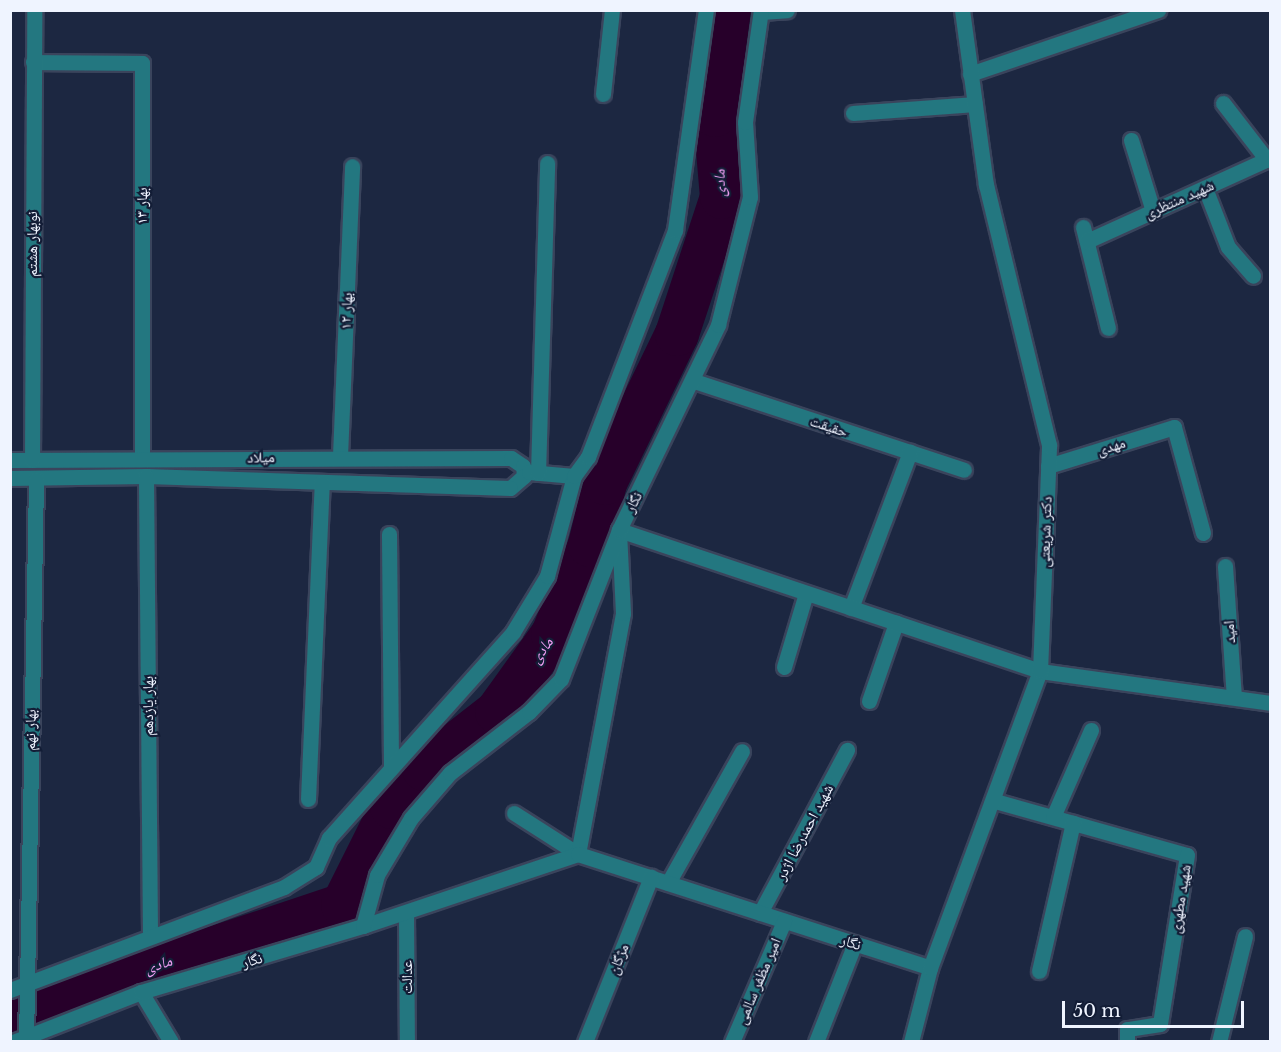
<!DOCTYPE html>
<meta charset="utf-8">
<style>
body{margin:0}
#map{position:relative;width:1281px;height:1052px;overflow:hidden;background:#1c2741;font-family:"Libre Baskerville","Noto Naskh Arabic",serif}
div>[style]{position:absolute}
.river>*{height:44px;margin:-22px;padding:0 22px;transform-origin:22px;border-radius:22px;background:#27002a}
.roads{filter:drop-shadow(2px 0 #3a445c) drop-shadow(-2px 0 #3a445c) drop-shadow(0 2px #3a445c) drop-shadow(0 -2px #3a445c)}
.minor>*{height:15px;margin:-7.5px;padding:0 7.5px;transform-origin:7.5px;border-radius:7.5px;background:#237780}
span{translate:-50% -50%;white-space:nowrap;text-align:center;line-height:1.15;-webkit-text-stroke:4.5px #131d36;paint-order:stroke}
.street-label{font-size:15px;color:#eff4ff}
.water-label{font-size:16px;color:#ee9df2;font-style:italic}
.frame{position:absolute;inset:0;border:12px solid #eff4ff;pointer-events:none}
.scale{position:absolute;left:1062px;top:1001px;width:182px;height:27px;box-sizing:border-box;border:3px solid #eff4ff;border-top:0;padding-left:8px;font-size:18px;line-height:21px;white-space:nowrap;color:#eff4ff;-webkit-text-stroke:4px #131d36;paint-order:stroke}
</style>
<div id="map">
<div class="river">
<i style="left:10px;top:1016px;width:351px;rotate:-18.4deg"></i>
<i style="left:343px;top:905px;width:110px;rotate:-63.4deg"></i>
<i style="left:392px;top:807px;width:50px;rotate:-49.9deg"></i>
<i style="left:424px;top:769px;width:93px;rotate:-38deg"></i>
<i style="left:497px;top:712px;width:96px;rotate:-54.3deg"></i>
<i style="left:553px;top:634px;width:96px;rotate:-67.4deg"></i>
<i style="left:590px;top:545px;width:64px;rotate:-76.4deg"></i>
<i style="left:605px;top:483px;width:165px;rotate:-64.2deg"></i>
<i style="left:677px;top:334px;width:144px;rotate:-71.8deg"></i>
<i style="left:722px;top:197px;width:82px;rotate:-94.9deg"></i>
<i style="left:715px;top:115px;width:106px;rotate:-82.4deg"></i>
</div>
<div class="roads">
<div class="minor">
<i style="left:761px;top:12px;width:26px;rotate:-4deg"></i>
<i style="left:33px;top:62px;width:109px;rotate:0.5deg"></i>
<i style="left:142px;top:63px;width:395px;rotate:90deg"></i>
<i style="left:970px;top:74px;width:199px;rotate:-18.8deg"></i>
<i style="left:603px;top:94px;width:84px;rotate:-83.9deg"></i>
<i style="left:1223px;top:103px;width:72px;rotate:52.3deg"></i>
<i style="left:853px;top:113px;width:122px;rotate:-4.2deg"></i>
<i style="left:1131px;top:140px;width:74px;rotate:72.8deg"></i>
<i style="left:1205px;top:188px;width:63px;rotate:68.7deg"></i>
<i style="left:1228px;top:247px;width:38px;rotate:49deg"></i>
<i style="left:1083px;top:227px;width:104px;rotate:76.1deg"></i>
<i style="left:1087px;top:241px;width:201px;rotate:-24.4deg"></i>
<i style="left:694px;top:381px;width:284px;rotate:18.2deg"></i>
<i style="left:340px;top:456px;width:290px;rotate:-87.6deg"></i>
<i style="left:10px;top:460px;width:501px;rotate:-0.23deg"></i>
<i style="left:511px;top:458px;width:14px;rotate:34deg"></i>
<i style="left:523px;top:466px;width:10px;rotate:84deg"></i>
<i style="left:524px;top:476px;width:18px;rotate:139deg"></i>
<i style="left:510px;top:488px;width:364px;rotate:-178.1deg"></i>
<i style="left:146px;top:476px;width:136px;rotate:179.2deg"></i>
<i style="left:32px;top:460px;width:450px;rotate:-89.7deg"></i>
<i style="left:1048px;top:466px;width:132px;rotate:-17.2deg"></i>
<i style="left:1174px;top:427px;width:110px;rotate:74.7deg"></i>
<i style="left:529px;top:472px;width:45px;rotate:5.1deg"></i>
<i style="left:538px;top:473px;width:310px;rotate:-88.3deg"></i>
<i style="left:146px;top:476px;width:460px;rotate:89.5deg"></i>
<i style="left:389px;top:534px;width:234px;rotate:89.5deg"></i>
<i style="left:1225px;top:566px;width:131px;rotate:86.1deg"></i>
<i style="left:851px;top:608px;width:167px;rotate:-69.3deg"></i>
<i style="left:784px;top:667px;width:77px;rotate:-73.4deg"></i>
<i style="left:869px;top:701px;width:83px;rotate:-70.9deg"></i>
<i style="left:308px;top:799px;width:317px;rotate:-87.5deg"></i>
<i style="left:995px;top:801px;width:199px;rotate:15.7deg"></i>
<i style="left:1187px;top:855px;width:171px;rotate:99.1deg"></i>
<i style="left:1160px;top:1024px;width:33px;rotate:171deg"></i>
<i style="left:1127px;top:1029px;width:13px;rotate:90deg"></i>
<i style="left:514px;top:813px;width:76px;rotate:32.6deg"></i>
<i style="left:578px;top:854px;width:245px;rotate:-79.4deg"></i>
<i style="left:623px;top:613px;width:83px;rotate:-92.8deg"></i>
<i style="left:619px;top:530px;width:444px;rotate:18.5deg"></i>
<i style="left:1040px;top:671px;width:232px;rotate:7.9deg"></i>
<i style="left:1053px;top:817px;width:95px;rotate:-66.4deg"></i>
<i style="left:668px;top:883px;width:151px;rotate:-60.7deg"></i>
<i style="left:406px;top:913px;width:129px;rotate:89.6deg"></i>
<i style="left:760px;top:913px;width:185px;rotate:-61.9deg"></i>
<i style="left:363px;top:926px;width:227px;rotate:-18.5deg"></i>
<i style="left:578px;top:854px;width:370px;rotate:17.9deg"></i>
<i style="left:1039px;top:971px;width:152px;rotate:-77.1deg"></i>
<i style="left:10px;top:990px;width:293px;rotate:-20.6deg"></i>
<i style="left:284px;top:887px;width:38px;rotate:-32deg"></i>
<i style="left:316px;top:867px;width:32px;rotate:-66deg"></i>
<i style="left:329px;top:838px;width:276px;rotate:-48.2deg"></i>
<i style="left:513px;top:632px;width:66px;rotate:-58.7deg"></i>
<i style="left:547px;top:576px;width:104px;rotate:-74.9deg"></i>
<i style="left:574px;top:476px;width:24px;rotate:-54deg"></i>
<i style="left:588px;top:457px;width:243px;rotate:-69deg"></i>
<i style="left:675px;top:230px;width:222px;rotate:-82deg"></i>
<i style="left:141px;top:992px;width:58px;rotate:59deg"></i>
<i style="left:13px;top:1042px;width:137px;rotate:-21.3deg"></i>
<i style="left:141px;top:992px;width:232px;rotate:-16.6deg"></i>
<i style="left:363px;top:926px;width:53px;rotate:-74.6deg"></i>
<i style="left:377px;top:875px;width:66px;rotate:-59.2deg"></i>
<i style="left:411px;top:818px;width:60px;rotate:-49.1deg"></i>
<i style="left:450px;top:773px;width:100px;rotate:-37.7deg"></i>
<i style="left:529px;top:712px;width:46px;rotate:-45.9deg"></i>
<i style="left:561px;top:679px;width:160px;rotate:-68.7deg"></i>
<i style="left:619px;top:530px;width:228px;rotate:-64.2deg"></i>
<i style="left:718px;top:325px;width:132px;rotate:-76deg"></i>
<i style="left:750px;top:197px;width:75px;rotate:-93.8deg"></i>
<i style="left:745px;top:122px;width:113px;rotate:-81.9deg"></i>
<i style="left:26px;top:1042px;width:563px;rotate:-88.98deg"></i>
<i style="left:585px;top:1042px;width:178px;rotate:-68.2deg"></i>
<i style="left:732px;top:1042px;width:132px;rotate:-66.7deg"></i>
<i style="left:816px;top:1042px;width:106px;rotate:-68.5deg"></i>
<i style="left:911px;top:1042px;width:76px;rotate:-75.6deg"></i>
<i style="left:930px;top:968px;width:317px;rotate:-69.7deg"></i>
<i style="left:1040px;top:671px;width:226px;rotate:-87.7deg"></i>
<i style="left:1049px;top:445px;width:268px;rotate:-103.6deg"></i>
<i style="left:986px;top:185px;width:177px;rotate:-97.8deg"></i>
<i style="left:1219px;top:1042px;width:109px;rotate:-76.2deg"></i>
</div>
</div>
<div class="street-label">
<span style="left:1179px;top:199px;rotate:-24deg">شهید منتظری</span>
<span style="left:142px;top:206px;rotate:-90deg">بهار ۱۳</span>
<span style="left:32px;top:244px;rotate:-90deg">نوبهار هشتم</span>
<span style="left:346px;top:311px;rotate:-88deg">بهار ۱۲</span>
<span style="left:829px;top:426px;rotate:18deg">حقیقت</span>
<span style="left:1111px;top:446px;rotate:-17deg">مهدی</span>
<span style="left:261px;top:457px;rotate:-1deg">میلاد</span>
<span style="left:633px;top:502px;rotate:-63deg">نگار</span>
<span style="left:1045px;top:532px;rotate:-88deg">دکتر شریعتی</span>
<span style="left:1229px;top:632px;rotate:-94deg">امید</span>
<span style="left:148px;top:706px;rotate:-90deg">بهار یازدهم</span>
<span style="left:30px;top:730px;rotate:-89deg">بهار نهم</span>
<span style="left:804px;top:832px;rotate:-62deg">شهید احمدرضا اژدر</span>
<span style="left:1180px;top:899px;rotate:-81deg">شهید مطهری</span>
<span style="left:851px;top:942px;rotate:18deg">نگار</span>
<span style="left:618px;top:959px;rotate:-68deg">مژگان</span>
<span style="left:252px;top:960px;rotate:-16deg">نگار</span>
<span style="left:407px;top:977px;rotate:-90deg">عدالت</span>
<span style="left:758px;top:981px;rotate:-67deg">امیر مظفر سالمی</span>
</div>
<div class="water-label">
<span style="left:719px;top:183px;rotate:-91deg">مادی</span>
<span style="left:541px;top:650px;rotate:-55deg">مادی</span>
<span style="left:158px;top:964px;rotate:-19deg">مادی</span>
</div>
<div class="frame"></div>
<div class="scale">50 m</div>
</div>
